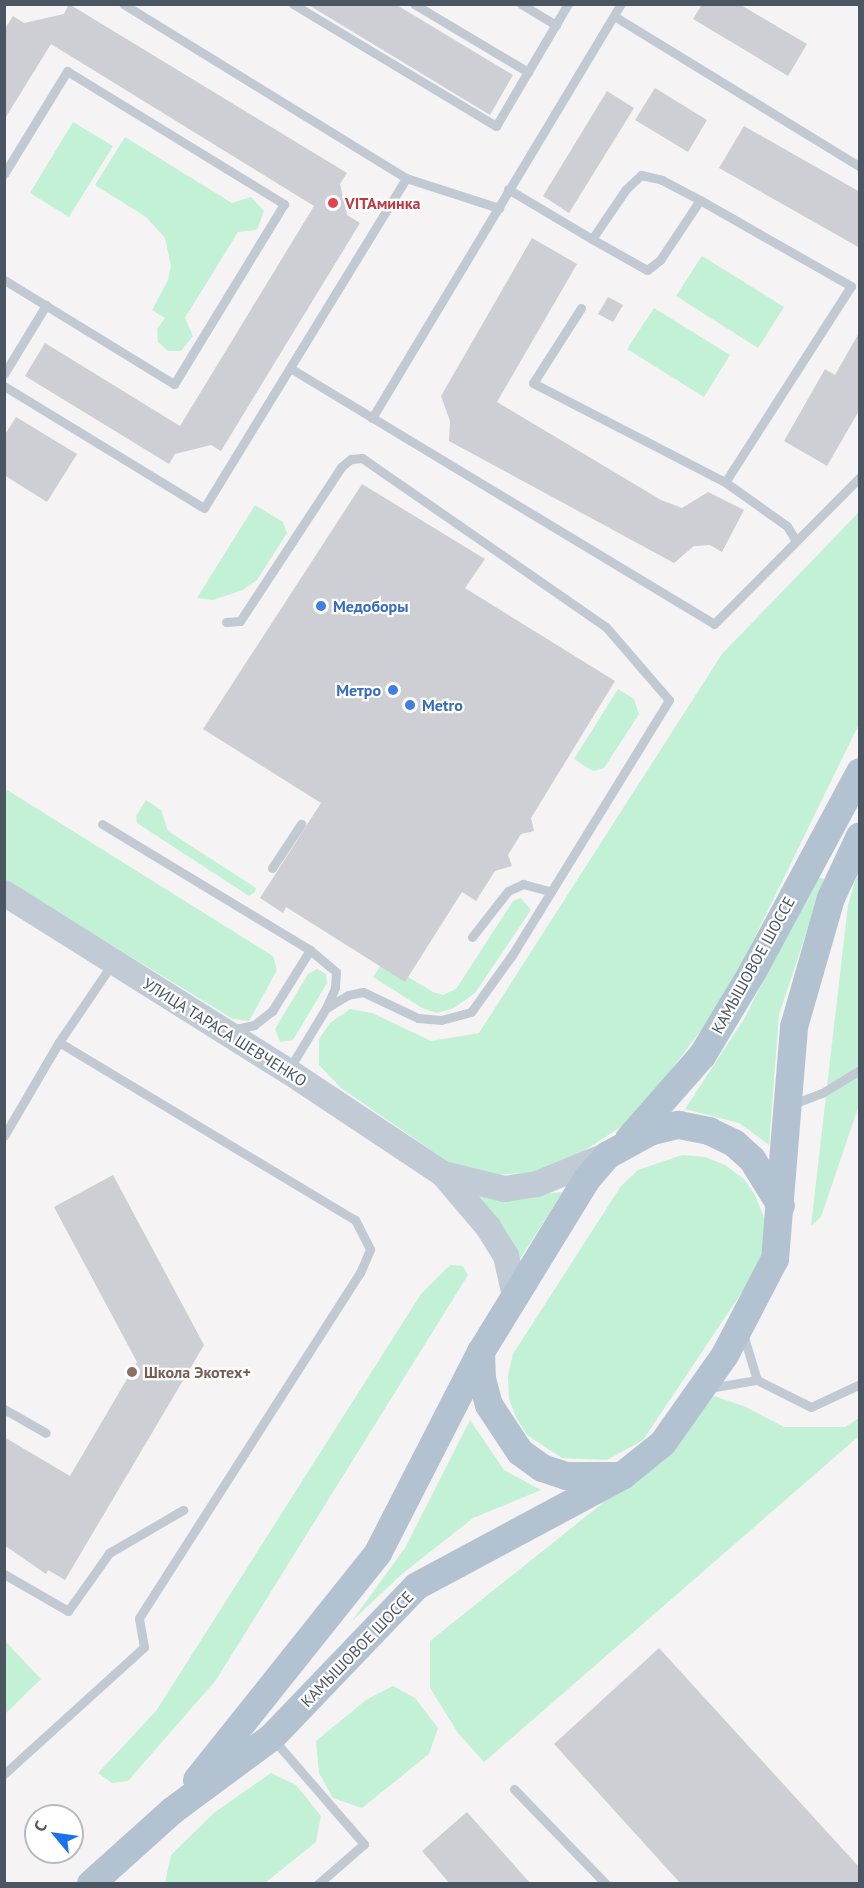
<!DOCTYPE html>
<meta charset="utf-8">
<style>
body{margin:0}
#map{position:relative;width:864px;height:1888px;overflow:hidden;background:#f5f3f3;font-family:"PT Sans",sans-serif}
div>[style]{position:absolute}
.green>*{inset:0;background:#c3f1d5}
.building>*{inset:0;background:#cdcfd5}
.service>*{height:9px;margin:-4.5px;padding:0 4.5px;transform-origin:4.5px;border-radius:4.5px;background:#c1cad2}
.secondary>*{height:26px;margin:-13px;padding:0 13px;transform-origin:13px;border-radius:13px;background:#c1cbd6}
.primary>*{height:28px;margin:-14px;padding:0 14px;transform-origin:14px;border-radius:14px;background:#b3c2d1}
.dots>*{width:16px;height:16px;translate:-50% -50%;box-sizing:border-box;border:3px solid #fff;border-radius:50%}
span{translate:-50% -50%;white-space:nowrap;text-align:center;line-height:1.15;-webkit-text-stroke:4.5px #fff;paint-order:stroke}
.health-label{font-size:16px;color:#be3a42;font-weight:700}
.left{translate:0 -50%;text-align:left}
.shop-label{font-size:16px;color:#366cbe;font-weight:700}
.right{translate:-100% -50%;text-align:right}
.street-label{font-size:16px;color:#4a5661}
.education-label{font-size:16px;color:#785e54;font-weight:700}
.frame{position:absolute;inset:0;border:6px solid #4a5661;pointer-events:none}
.north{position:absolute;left:24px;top:1804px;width:60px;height:60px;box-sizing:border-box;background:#fff;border:2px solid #b7bbc0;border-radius:50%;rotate:299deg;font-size:16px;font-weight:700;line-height:24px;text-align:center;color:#4a5661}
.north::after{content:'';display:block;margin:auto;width:21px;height:27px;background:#1a73e8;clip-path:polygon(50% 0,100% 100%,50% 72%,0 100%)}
</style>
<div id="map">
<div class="green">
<i style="clip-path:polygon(73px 122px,113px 146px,69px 217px,30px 193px)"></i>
<i style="clip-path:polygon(125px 137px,232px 203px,251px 197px,264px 211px,257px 230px,238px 232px,185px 318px,193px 336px,181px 351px,168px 351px,158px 342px,157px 329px,165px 318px,152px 310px,168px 280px,171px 266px,165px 238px,146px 217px,95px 185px)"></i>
<i style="clip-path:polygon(702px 256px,784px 307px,758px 348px,676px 296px)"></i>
<i style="clip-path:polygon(654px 308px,730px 355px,704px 397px,627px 349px)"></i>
<i style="clip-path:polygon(255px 505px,283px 522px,287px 533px,257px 580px,243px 590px,213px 600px,197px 598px)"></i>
<i style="clip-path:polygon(859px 512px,859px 724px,725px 998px,636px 1117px,553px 1171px,494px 1175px,460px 1170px,341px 1088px,319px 1065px,319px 1039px,330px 1023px,350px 1009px,372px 1013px,431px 1041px,479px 1033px,722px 654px)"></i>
<i style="clip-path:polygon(618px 689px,634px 699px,639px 714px,604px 768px,593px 771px,574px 759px)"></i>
<i style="clip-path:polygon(4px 788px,273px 956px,277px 970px,249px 1021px,233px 1019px,5px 880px)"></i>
<i style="clip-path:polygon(146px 800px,161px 810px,168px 831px,256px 888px,255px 892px,249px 896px,137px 823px,136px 816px)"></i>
<i style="clip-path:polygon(859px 868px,859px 1105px,821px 1217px,811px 1226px,848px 905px)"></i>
<i style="clip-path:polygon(816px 876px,824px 879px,779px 1015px,769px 1145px,739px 1123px,685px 1109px,744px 1019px)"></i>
<i style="clip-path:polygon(521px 898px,531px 910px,475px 993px,454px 1008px,437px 1013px,422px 1008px,373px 977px,383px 962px,433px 992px,443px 995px,456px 989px,513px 901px)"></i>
<i style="clip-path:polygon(317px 969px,326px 974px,327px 983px,293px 1040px,280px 1042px,275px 1029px,308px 974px)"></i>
<i style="clip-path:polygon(682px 1155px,705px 1157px,725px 1165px,744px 1179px,755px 1195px,765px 1220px,760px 1265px,643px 1440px,607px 1460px,562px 1458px,527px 1435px,516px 1417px,509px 1399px,508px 1376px,513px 1354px,621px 1186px,638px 1170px)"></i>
<i style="clip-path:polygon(463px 1188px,517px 1196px,563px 1192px,516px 1265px)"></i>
<i style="clip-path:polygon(450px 1265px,463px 1266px,468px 1275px,216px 1680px,128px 1781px,112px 1783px,98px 1773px,156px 1711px,421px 1294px)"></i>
<i style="clip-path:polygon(714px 1396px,746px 1407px,784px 1427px,845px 1427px,859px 1418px,859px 1436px,484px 1762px,458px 1733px,430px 1688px,430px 1641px,654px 1462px)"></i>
<i style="clip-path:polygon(470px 1420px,504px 1470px,541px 1490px,473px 1518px,402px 1574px,352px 1621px,405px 1548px)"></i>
<i style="clip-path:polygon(5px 1641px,41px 1679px,5px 1714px)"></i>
<i style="clip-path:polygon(393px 1686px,415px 1698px,438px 1728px,429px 1754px,362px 1808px,333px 1798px,319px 1773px,316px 1741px,366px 1700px)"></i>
<i style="clip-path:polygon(271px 1773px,296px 1785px,321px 1816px,316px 1842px,265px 1883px,165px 1883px,171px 1855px,215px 1812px)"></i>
</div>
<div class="building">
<i style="clip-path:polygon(69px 4px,347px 173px,340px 184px,347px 215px,360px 223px,221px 451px,211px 445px,175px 454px,169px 464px,25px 376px,45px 343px,180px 426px,314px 206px,51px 44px,4px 120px,4px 30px,13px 16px,24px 23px,64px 14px)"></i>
<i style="clip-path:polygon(307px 4px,395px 4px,513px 75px,490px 115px)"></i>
<i style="clip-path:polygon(702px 4px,739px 4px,807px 44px,788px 76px,693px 19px)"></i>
<i style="clip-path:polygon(655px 88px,707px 120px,688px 152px,635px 120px)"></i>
<i style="clip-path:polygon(607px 91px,634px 108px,569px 213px,543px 196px)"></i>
<i style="clip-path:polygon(744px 126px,860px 192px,860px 248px,719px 168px)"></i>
<i style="clip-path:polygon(532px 238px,577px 264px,497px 402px,661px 500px,682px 508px,708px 492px,744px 510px,722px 552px,710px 545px,694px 546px,674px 563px,449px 441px,450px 421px,441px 396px)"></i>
<i style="clip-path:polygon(608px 297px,623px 305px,613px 322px,598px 314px)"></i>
<i style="clip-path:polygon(860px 331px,860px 409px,827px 466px,784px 441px,825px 369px,835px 375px)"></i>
<i style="clip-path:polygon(16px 417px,77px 454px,47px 502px,4px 475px,4px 436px)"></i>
<i style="clip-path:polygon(362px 484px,485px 559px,465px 588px,615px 681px,531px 818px,534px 831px,521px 834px,508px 855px,512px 866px,495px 871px,476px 901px,462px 892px,405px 982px,286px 907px,283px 913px,260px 898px,321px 803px,203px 729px)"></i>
<i style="clip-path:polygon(113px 1175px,204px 1345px,65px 1580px,48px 1570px,46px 1574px,4px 1545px,4px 1437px,70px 1476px,137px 1362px,54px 1207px)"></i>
<i style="clip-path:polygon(659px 1648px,860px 1868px,860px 1884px,681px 1884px,554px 1744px)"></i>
<i style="clip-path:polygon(467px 1812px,531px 1884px,450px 1884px,422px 1851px)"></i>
</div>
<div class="service">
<i style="left:293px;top:4px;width:237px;rotate:31deg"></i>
<i style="left:496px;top:126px;width:142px;rotate:-59.5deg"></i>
<i style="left:414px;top:4px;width:133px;rotate:30.8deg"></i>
<i style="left:521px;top:4px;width:41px;rotate:31deg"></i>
<i style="left:614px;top:16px;width:289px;rotate:31.5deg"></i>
<i style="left:4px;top:174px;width:121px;rotate:-58.5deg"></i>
<i style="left:67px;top:71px;width:255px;rotate:31.5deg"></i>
<i style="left:284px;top:204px;width:211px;rotate:121.4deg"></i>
<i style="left:174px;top:384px;width:199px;rotate:-148.5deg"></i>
<i style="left:406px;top:178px;width:98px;rotate:17.9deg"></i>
<i style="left:508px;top:189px;width:98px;rotate:30.8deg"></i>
<i style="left:592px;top:239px;width:60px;rotate:-55.8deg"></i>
<i style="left:626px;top:189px;width:21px;rotate:-43deg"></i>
<i style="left:641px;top:175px;width:22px;rotate:13deg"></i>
<i style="left:662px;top:180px;width:43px;rotate:27.8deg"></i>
<i style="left:700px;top:200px;width:72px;rotate:123.7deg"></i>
<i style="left:660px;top:260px;width:16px;rotate:142deg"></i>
<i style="left:647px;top:270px;width:63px;rotate:-150.6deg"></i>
<i style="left:700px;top:200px;width:174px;rotate:29.7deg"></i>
<i style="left:851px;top:286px;width:233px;rotate:122.7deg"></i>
<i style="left:581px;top:308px;width:89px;rotate:122.6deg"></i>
<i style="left:533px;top:383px;width:216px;rotate:27.3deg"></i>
<i style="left:725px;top:482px;width:76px;rotate:35.4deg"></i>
<i style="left:787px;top:526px;width:17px;rotate:59deg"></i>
<i style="left:290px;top:368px;width:495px;rotate:31.1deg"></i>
<i style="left:714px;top:624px;width:207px;rotate:-45.2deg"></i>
<i style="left:4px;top:374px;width:81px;rotate:-58.7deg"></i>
<i style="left:4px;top:386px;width:234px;rotate:31.4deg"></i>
<i style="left:204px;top:508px;width:387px;rotate:-58.5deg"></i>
<i style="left:406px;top:178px;width:332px;rotate:-148.4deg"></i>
<i style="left:372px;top:418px;width:483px;rotate:-59deg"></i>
<i style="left:226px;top:622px;width:14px;rotate:-4deg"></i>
<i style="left:240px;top:621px;width:184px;rotate:-56.7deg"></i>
<i style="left:341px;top:467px;width:13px;rotate:-39deg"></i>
<i style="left:351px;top:459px;width:11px;rotate:-5deg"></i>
<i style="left:362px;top:458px;width:297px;rotate:34.7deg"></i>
<i style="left:606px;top:627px;width:96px;rotate:49.2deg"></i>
<i style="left:669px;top:700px;width:299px;rotate:121.6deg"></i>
<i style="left:512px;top:955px;width:70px;rotate:125.7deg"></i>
<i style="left:471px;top:1012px;width:31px;rotate:165deg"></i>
<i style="left:441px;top:1020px;width:23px;rotate:-175deg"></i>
<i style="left:418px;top:1018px;width:61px;rotate:-154.7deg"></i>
<i style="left:363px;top:992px;width:15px;rotate:169deg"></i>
<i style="left:348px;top:995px;width:26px;rotate:149deg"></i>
<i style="left:102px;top:824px;width:243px;rotate:31.2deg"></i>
<i style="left:310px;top:950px;width:34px;rotate:40deg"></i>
<i style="left:336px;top:972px;width:16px;rotate:94deg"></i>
<i style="left:335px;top:988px;width:22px;rotate:114deg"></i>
<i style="left:326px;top:1008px;width:71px;rotate:121.2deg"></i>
<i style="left:272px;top:868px;width:53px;rotate:-56.6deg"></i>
<i style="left:472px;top:937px;width:58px;rotate:-52deg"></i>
<i style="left:508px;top:891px;width:17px;rotate:-25deg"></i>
<i style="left:523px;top:884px;width:28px;rotate:15deg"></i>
<i style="left:231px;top:1030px;width:24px;rotate:-12deg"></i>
<i style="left:254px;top:1025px;width:23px;rotate:-38deg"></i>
<i style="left:272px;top:1011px;width:72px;rotate:-58.1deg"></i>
<i style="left:793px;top:1104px;width:31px;rotate:-21deg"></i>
<i style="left:822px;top:1093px;width:44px;rotate:-31.2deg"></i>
<i style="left:4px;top:1136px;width:109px;rotate:-59.7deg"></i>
<i style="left:59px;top:1042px;width:94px;rotate:-55.8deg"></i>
<i style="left:757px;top:1380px;width:60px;rotate:26.6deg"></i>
<i style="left:811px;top:1407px;width:54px;rotate:-25.1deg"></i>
<i style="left:709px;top:1388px;width:49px;rotate:-9.5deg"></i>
<i style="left:757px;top:1380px;width:48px;rotate:-106.9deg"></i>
<i style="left:4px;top:1409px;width:48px;rotate:29.7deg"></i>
<i style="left:4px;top:1574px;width:74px;rotate:30deg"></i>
<i style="left:68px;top:1611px;width:71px;rotate:-54.7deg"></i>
<i style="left:109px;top:1553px;width:86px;rotate:-30.2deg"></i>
<i style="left:273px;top:1739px;width:139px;rotate:49.1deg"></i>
<i style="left:364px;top:1844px;width:61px;rotate:139deg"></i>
<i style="left:4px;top:1774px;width:189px;rotate:-42.2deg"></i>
<i style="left:144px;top:1647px;width:29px;rotate:-100deg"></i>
<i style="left:139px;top:1618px;width:410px;rotate:-57.4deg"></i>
<i style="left:360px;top:1273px;width:26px;rotate:-67deg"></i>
<i style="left:370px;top:1249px;width:33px;rotate:-117deg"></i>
<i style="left:355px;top:1220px;width:345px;rotate:-149deg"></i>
<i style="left:514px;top:1789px;width:132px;rotate:45.9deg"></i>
</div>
<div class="secondary">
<i style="left:4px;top:893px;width:335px;rotate:32.1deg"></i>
<i style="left:288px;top:1071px;width:186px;rotate:33.6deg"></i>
<i style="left:443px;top:1174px;width:70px;rotate:49.7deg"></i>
<i style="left:488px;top:1227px;width:34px;rotate:58deg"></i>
<i style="left:506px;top:1256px;width:41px;rotate:77.3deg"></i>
<i style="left:443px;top:1174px;width:64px;rotate:13.6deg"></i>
<i style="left:505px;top:1189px;width:32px;rotate:-9deg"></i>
<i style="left:537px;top:1184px;width:77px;rotate:-22.2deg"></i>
</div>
<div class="primary">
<i style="left:629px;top:1139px;width:111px;rotate:-48.7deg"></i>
<i style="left:702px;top:1056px;width:99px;rotate:-59deg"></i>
<i style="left:753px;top:971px;width:226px;rotate:-61.7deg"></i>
<i style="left:481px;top:1352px;width:27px;rotate:88deg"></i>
<i style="left:482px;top:1379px;width:27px;rotate:75deg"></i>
<i style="left:489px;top:1405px;width:56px;rotate:56.6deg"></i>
<i style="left:520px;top:1452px;width:27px;rotate:36deg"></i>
<i style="left:542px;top:1468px;width:25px;rotate:18deg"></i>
<i style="left:566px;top:1476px;width:51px"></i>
<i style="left:197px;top:1780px;width:290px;rotate:-51.4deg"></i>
<i style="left:378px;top:1553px;width:226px;rotate:-62.9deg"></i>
<i style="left:481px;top:1352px;width:203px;rotate:-58.5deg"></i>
<i style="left:587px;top:1179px;width:32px;rotate:-49deg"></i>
<i style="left:608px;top:1155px;width:50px;rotate:-28.6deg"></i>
<i style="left:652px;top:1131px;width:28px;rotate:-13deg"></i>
<i style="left:679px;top:1125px;width:31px;rotate:11deg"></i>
<i style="left:709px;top:1131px;width:28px;rotate:26deg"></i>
<i style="left:734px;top:1143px;width:24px;rotate:42deg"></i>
<i style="left:752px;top:1159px;width:55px;rotate:58.3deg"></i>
<i style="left:91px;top:1884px;width:109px;rotate:-42deg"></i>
<i style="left:172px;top:1811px;width:124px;rotate:-36.5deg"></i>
<i style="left:272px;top:1737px;width:209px;rotate:-46.2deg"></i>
<i style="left:417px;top:1586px;width:233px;rotate:-28.2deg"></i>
<i style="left:622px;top:1476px;width:53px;rotate:-38.8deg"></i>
<i style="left:663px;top:1443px;width:108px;rotate:-54.8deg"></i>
<i style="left:725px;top:1355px;width:108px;rotate:-62.5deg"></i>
<i style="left:775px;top:1259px;width:233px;rotate:-85.3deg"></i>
<i style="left:794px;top:1027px;width:134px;rotate:-74deg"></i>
<i style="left:831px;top:898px;width:68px;rotate:-64.9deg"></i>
</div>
<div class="dots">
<i style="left:333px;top:203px;background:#e0444e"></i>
<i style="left:321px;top:606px;background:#3f7fe0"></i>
<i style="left:393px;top:690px;background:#3f7fe0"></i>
<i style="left:410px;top:705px;background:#3f7fe0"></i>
<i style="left:132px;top:1372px;background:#8d6e63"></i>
</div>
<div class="health-label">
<span class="left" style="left:345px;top:203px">VITAминка</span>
</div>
<div class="shop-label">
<span class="left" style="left:333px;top:606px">Медоборы</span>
<span class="right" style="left:381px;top:690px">Метро</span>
<span class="left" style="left:422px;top:705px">Metro</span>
</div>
<div class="street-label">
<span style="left:753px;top:965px;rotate:-61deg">КАМЫШОВОЕ ШОССЕ</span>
<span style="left:225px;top:1032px;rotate:32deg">УЛИЦА ТАРАСА ШЕВЧЕНКО</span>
<span style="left:357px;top:1649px;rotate:-46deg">КАМЫШОВОЕ ШОССЕ</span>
</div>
<div class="education-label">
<span class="left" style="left:144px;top:1372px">Школа Экотех+</span>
</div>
<div class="frame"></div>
<div class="north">С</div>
</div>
